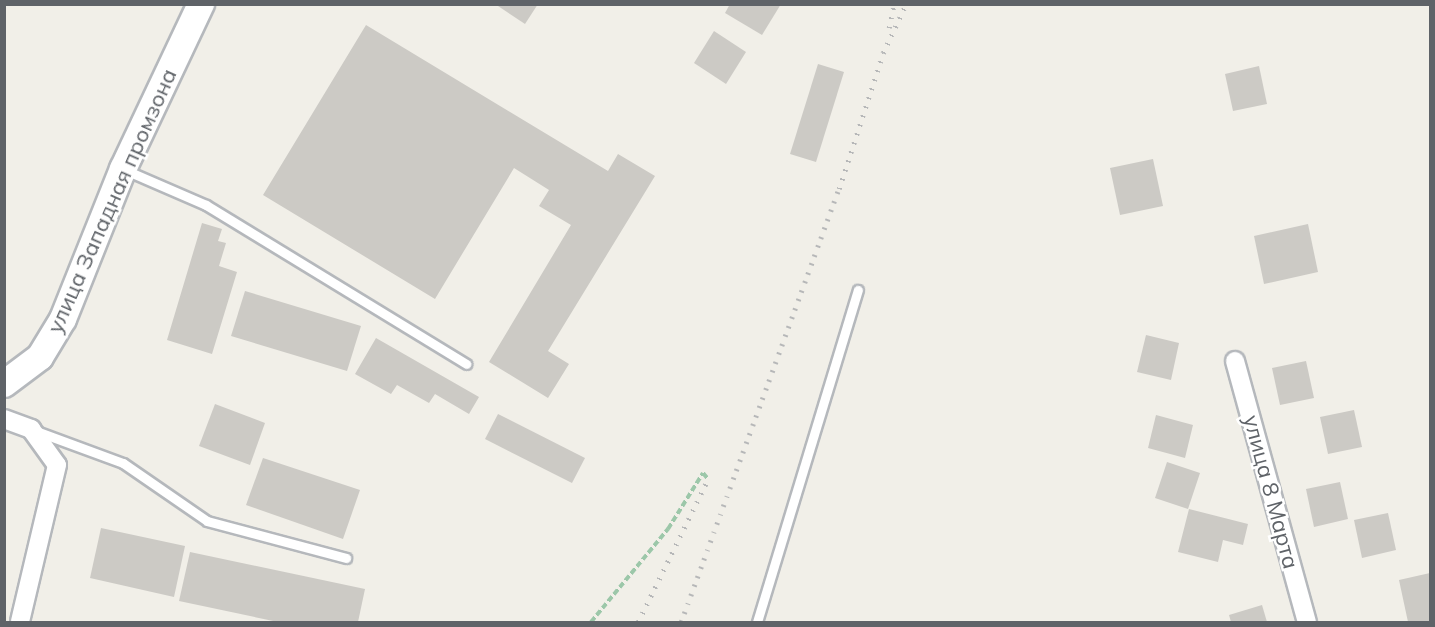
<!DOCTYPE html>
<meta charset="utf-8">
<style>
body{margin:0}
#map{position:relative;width:1435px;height:627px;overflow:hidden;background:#f1efe8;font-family:Mulish,sans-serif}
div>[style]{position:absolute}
.building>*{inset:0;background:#cccac5}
.path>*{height:4px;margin-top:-2px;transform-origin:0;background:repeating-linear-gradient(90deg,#9cc7a9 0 6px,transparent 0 9px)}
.roads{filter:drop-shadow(2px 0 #b5b8bc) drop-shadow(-2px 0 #b5b8bc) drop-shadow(0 2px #b5b8bc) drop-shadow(0 -2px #b5b8bc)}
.lane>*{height:9px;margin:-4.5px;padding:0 4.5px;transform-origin:4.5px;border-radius:4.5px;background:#fff}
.street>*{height:18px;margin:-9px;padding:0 9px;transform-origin:9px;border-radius:9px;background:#fff}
.secondary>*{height:26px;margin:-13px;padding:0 13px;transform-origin:13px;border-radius:13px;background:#fff}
.rail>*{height:4.5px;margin-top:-2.25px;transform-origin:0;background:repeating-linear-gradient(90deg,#b6b7b8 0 1.5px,transparent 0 9.5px)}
span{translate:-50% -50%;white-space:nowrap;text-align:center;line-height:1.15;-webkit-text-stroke:5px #fff;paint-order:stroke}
.street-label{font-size:22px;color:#5f6368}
.frame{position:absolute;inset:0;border:6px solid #5f6368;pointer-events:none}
</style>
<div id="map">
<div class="building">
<i style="clip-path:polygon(495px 4px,538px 4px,525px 24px)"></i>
<i style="clip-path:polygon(730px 4px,781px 4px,762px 35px,725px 13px)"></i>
<i style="clip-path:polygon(366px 25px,608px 171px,618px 154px,655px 176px,548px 351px,569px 364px,548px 398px,489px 362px,571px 225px,539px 206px,549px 190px,514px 168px,435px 299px,263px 195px)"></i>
<i style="clip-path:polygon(714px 31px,746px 52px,726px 84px,694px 63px)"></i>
<i style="clip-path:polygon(818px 64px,844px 72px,816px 162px,790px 154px)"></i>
<i style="clip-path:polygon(1259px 66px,1267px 104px,1233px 111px,1225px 74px)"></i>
<i style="clip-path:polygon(1153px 159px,1163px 206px,1120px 215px,1110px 168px)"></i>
<i style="clip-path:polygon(202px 223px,222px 229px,218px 241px,226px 243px,219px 266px,237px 272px,212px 354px,167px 340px)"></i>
<i style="clip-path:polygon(1308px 224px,1318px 272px,1264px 284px,1254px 236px)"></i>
<i style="clip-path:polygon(245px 291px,361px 326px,347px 371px,231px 336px)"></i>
<i style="clip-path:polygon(1146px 335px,1179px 343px,1171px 380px,1137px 372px)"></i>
<i style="clip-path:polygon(376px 338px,479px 397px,469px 414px,435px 394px,429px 403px,397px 385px,391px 394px,355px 374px)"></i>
<i style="clip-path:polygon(1306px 361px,1314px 398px,1280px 405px,1272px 368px)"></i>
<i style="clip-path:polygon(215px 404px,265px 423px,250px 465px,199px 446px)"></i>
<i style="clip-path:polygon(1354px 410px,1362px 447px,1328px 454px,1320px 417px)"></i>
<i style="clip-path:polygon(498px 414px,585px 458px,572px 483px,485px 439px)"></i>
<i style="clip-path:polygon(1156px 415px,1193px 425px,1185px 458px,1148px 448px)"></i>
<i style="clip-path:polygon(263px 458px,360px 490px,343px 539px,246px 505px)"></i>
<i style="clip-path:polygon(1167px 462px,1200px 473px,1188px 509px,1155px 498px)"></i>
<i style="clip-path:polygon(1340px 482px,1348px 519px,1314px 527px,1306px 489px)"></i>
<i style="clip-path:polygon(1189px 509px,1248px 524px,1243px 545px,1223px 540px,1218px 562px,1178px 552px)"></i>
<i style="clip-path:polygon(1388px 513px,1396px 550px,1362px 558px,1354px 520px)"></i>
<i style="clip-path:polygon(101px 528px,185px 546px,174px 597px,90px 578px)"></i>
<i style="clip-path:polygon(190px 552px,365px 589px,358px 622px,278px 622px,179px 601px)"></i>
<i style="clip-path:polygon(1430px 573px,1430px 622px,1408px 622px,1399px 580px)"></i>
<i style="clip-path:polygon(1262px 605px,1267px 622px,1231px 622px,1229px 615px)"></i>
</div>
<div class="path">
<i style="left:591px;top:622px;width:121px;rotate:-50.4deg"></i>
<i style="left:668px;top:529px;width:66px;rotate:-58deg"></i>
<i style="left:703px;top:473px;width:8px;rotate:50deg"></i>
</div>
<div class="roads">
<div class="lane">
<i style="left:125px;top:170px;width:88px;rotate:23.4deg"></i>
<i style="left:206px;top:205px;width:305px;rotate:31.4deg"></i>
<i style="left:36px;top:431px;width:93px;rotate:20.2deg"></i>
<i style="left:123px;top:463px;width:102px;rotate:34.6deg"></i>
<i style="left:207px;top:521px;width:144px;rotate:14.9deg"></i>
<i style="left:757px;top:622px;width:347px;rotate:-73.1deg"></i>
</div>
<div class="street">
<i style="left:1235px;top:361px;width:271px;rotate:74.6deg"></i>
<i style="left:4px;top:419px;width:29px;rotate:20deg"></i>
<i style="left:31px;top:429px;width:44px;rotate:54.2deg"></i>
<i style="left:57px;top:465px;width:161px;rotate:103.3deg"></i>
</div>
<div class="secondary">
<i style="left:4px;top:384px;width:45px;rotate:-36.9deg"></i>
<i style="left:40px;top:357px;width:44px;rotate:-58.8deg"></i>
<i style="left:63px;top:319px;width:162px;rotate:-68.2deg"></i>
<i style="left:123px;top:169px;width:183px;rotate:-64.7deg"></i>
</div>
</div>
<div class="rail">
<i style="left:889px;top:28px;width:25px;rotate:-78deg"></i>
<i style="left:638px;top:622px;width:159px;rotate:-63.9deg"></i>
<i style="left:681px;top:622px;width:461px;rotate:-70deg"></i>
<i style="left:839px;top:189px;width:143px;rotate:-72.1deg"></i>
<i style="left:883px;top:53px;width:54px;rotate:-64.9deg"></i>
</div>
<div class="street-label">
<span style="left:112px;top:201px;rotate:-66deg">улица Западная промзона</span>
<span style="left:1271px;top:492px;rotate:75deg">улица 8 Марта</span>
</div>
<div class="frame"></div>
</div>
